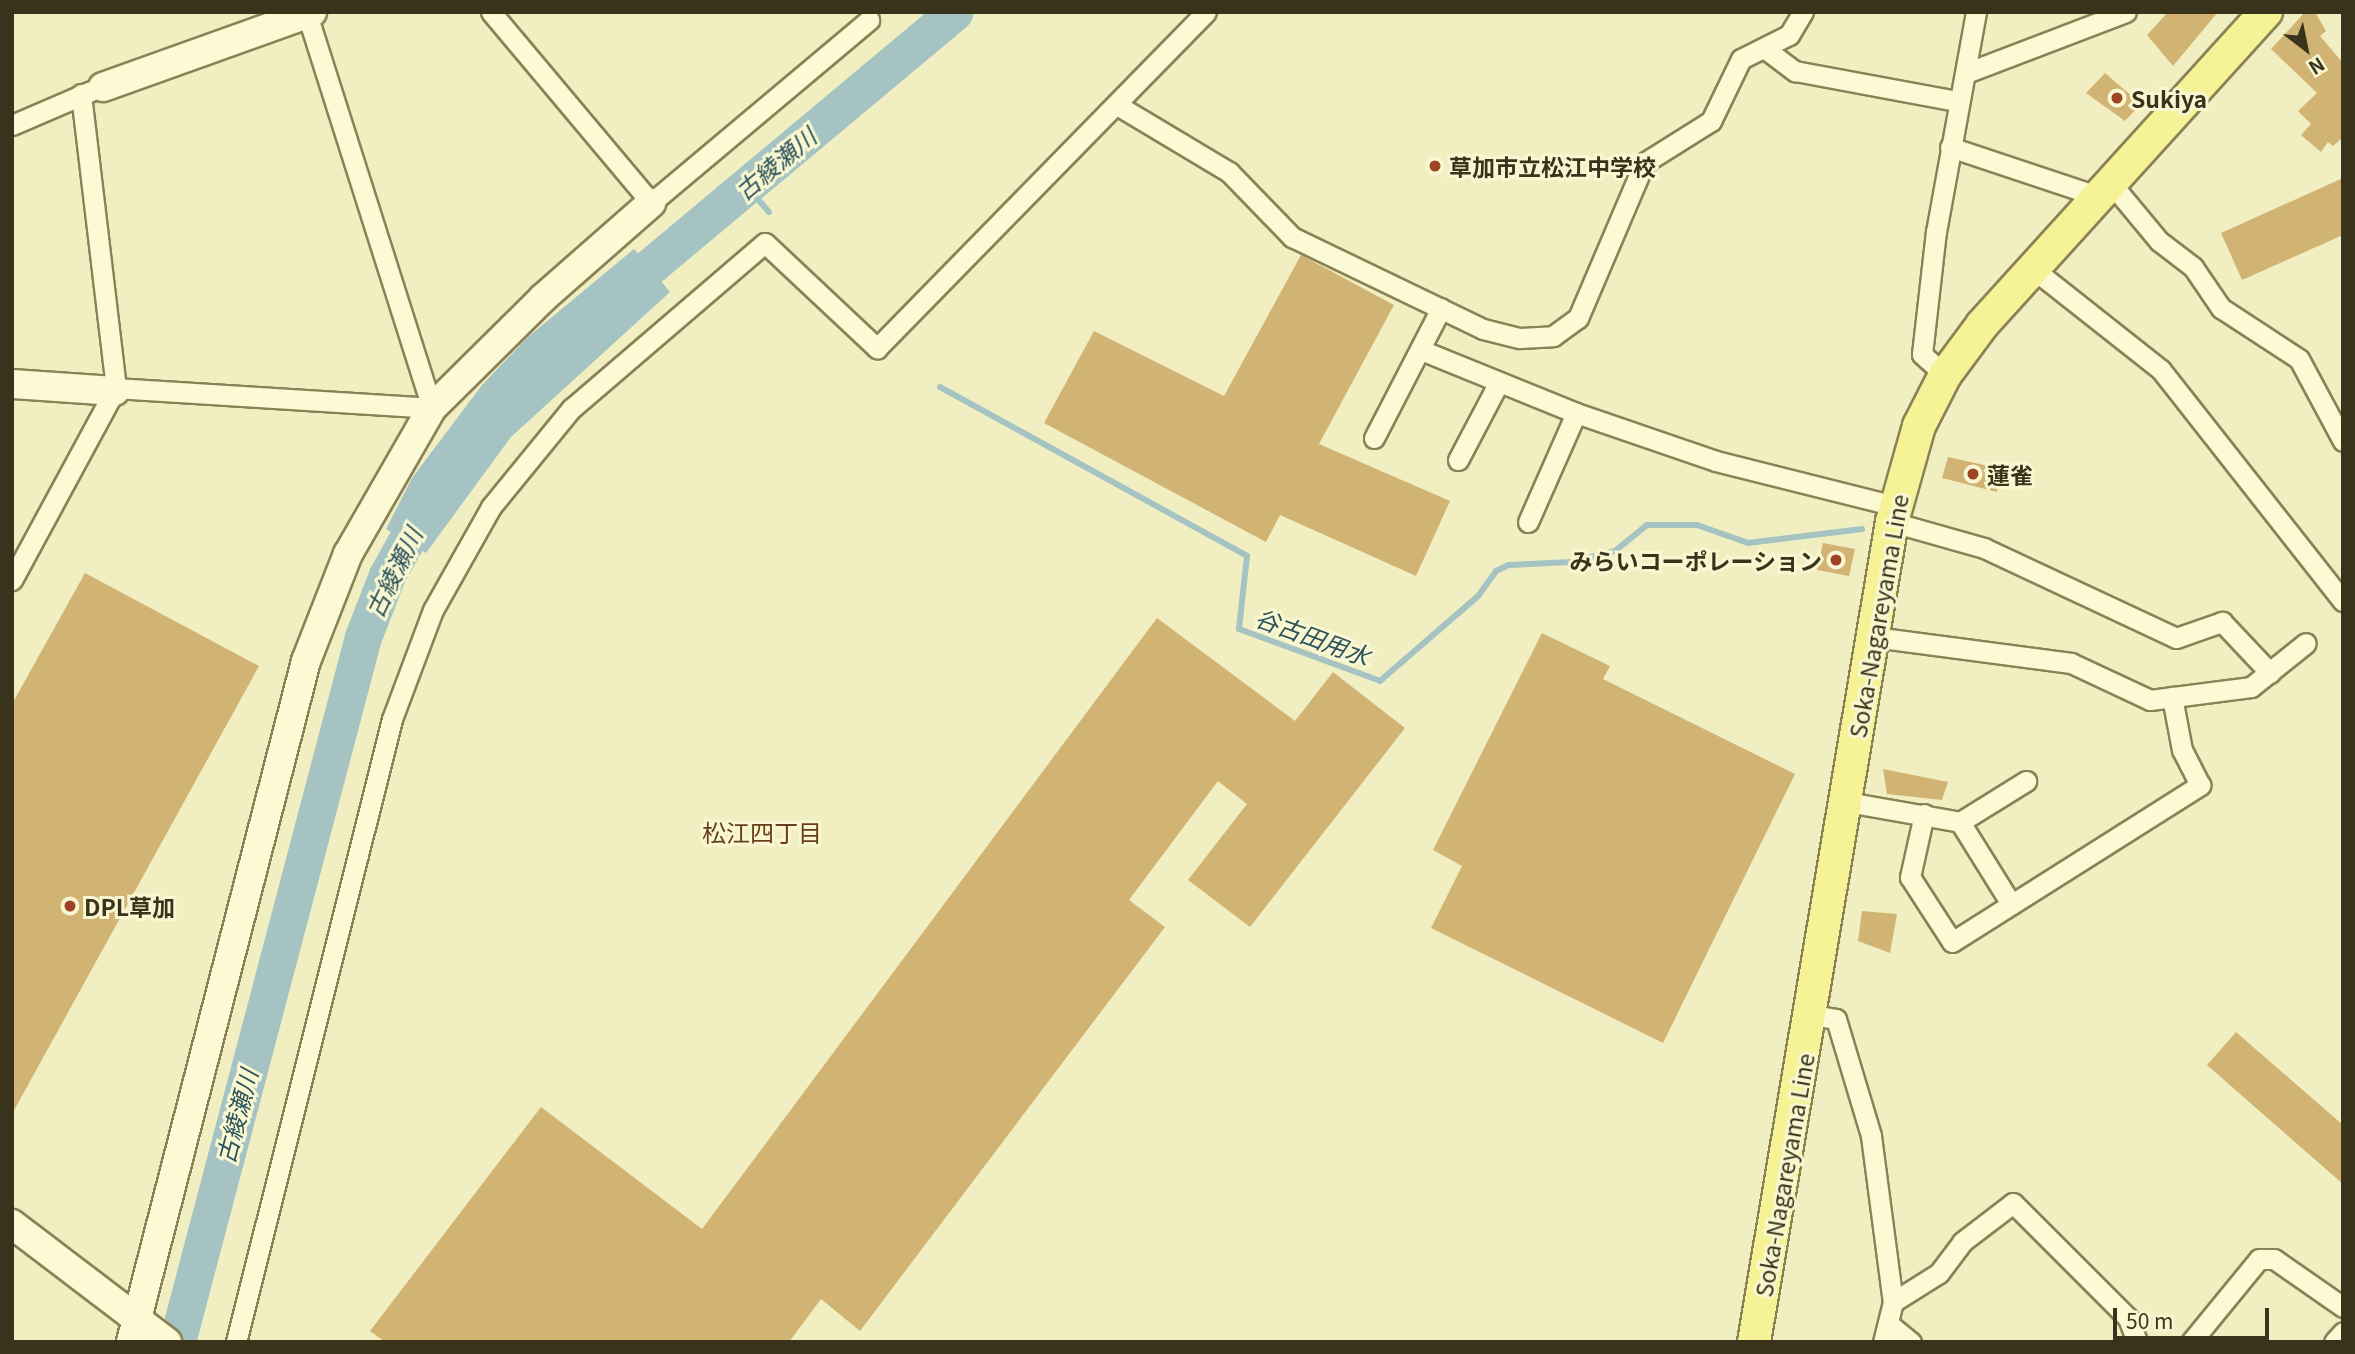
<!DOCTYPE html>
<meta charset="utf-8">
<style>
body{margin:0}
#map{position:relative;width:2355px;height:1354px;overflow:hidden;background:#f1efc1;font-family:Georgia,"Noto Sans JP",serif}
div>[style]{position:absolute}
.water>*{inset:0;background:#a4c3c2}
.stream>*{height:6px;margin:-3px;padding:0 3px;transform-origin:3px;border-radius:3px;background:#a4c3c2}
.river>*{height:37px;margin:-18.5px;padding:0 18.5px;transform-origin:18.5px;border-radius:18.5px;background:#a4c3c2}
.building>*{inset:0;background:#d1b474}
.roads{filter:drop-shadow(2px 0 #8b8157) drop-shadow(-2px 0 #8b8157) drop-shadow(0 2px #8b8157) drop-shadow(0 -2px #8b8157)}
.street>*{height:19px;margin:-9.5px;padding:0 9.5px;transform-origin:9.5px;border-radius:9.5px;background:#fbfad4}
.secondary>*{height:28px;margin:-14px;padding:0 14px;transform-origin:14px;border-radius:14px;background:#fbfad4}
.primary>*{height:32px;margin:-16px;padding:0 16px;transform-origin:16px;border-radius:16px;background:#f6f296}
.dots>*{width:19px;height:19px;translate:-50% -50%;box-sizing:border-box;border:4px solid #f8f7d1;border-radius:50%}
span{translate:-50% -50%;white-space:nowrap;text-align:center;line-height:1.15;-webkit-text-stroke:6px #f8f7d1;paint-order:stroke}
.poi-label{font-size:23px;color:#3a331c;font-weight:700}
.left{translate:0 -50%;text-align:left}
.right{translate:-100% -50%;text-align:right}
.street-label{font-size:23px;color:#3a331c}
.water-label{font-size:24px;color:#2b515b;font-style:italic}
.neighbourhood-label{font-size:24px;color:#693f19}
.frame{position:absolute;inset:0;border:14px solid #3a331c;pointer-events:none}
.north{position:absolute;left:2271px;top:14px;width:70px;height:70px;-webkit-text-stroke:5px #f8f7d1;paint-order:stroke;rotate:148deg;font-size:19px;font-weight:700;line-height:28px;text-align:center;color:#3a331c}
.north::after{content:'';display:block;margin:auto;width:24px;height:32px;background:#3a331c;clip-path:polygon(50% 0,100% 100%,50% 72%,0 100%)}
.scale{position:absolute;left:2113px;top:1308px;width:156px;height:32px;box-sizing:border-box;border:4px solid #3a331c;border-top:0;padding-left:9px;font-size:21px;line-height:24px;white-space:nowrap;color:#3a331c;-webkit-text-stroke:5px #f8f7d1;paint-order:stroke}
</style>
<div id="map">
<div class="water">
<i style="clip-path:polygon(634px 249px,670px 292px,511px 437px,426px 553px,386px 529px,412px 478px,482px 385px,528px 337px)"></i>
</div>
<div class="stream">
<i style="left:747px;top:186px;width:34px;rotate:50deg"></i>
<i style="left:940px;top:387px;width:350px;rotate:28.8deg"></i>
<i style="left:1247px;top:556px;width:73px;rotate:96.3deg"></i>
<i style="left:1239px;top:629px;width:150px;rotate:20.2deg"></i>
<i style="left:1380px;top:681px;width:130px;rotate:-40.9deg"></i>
<i style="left:1478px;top:596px;width:31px;rotate:-54deg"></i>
<i style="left:1496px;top:571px;width:14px;rotate:-25deg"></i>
<i style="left:1509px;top:565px;width:62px;rotate:-2.8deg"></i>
<i style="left:1571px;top:562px;width:45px;rotate:-14deg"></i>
<i style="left:1615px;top:551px;width:41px;rotate:-39.1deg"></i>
<i style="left:1647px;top:525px;width:50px"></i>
<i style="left:1697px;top:525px;width:54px;rotate:19.4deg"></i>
<i style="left:1748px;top:543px;width:115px;rotate:-7deg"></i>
</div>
<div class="river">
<i style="left:610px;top:300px;width:449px;rotate:-39.9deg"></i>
<i style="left:177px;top:1342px;width:729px;rotate:-75.22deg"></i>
<i style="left:363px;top:637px;width:66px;rotate:-68.8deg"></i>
<i style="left:387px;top:575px;width:90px;rotate:-60.6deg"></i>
</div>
<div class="building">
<i style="clip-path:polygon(2168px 12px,2218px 12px,2173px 66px,2147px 35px)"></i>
<i style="clip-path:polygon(2305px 12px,2315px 12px,2326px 31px,2320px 36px,2343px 63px,2343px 137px,2333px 146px,2328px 142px,2321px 152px,2301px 135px,2311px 124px,2298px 111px,2317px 93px,2271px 49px)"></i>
<i style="clip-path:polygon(2105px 73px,2141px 104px,2125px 121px,2086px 93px)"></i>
<i style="clip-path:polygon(2343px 178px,2343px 235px,2242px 280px,2221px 233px)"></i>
<i style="clip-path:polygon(1301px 255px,1394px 305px,1319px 444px,1450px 501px,1416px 576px,1280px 515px,1266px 542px,1044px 423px,1094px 331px,1224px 396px)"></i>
<i style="clip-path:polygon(1948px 457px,2002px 469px,1997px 492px,1942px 478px)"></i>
<i style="clip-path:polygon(1823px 543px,1855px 549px,1849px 576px,1817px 570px)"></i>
<i style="clip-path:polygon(85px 573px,259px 666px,12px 1114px,12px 704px)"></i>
<i style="clip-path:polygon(1157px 618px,1295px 721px,1333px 672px,1405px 728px,1250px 927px,1188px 880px,1247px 804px,1218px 781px,1129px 900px,1165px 927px,860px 1331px,821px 1299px,789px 1342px,385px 1342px,370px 1331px,541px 1107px,702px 1229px)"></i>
<i style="clip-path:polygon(1542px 633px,1610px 666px,1603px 679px,1795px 774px,1663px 1043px,1431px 928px,1462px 866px,1433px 850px)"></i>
<i style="clip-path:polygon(1883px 769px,1948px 782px,1942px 800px,1887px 794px)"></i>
<i style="clip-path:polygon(1862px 911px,1897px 914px,1890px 953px,1858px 941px)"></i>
<i style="clip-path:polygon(2236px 1032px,2343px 1125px,2343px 1184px,2207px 1065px)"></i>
</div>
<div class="roads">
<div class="street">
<i style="left:491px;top:12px;width:249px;rotate:50deg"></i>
<i style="left:651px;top:203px;width:285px;rotate:-40deg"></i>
<i style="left:1764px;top:48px;width:39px;rotate:37deg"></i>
<i style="left:1795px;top:71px;width:165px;rotate:10.5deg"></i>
<i style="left:1966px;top:73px;width:171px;rotate:-20.9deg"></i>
<i style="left:1117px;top:105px;width:131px;rotate:30.9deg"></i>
<i style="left:1229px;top:172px;width:91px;rotate:45.9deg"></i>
<i style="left:1292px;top:237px;width:212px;rotate:25.7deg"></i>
<i style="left:1483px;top:329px;width:38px;rotate:14deg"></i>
<i style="left:1520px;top:338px;width:33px;rotate:-3deg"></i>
<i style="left:1553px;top:336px;width:31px;rotate:-36deg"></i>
<i style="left:1578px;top:318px;width:168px;rotate:-66.9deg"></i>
<i style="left:1644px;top:163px;width:79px;rotate:-32.1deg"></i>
<i style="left:1711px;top:121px;width:69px;rotate:-64.2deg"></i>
<i style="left:1741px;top:59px;width:54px;rotate:-26.6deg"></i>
<i style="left:1789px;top:35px;width:27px;rotate:-59deg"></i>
<i style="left:12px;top:125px;width:86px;rotate:-23.3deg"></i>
<i style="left:1950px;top:147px;width:155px;rotate:18.4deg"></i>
<i style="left:2110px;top:182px;width:77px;rotate:50.3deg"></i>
<i style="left:2159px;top:241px;width:43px;rotate:37.4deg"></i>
<i style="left:2193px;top:267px;width:50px;rotate:55.7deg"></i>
<i style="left:2221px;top:308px;width:93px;rotate:33.2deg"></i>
<i style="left:2299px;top:359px;width:93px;rotate:61.8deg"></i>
<i style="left:2032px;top:268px;width:164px;rotate:38.3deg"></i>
<i style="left:2161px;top:370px;width:294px;rotate:51.8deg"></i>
<i style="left:1421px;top:350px;width:167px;rotate:22.1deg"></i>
<i style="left:1576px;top:413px;width:148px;rotate:18.9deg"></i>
<i style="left:1716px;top:461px;width:185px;rotate:14.1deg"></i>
<i style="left:1945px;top:375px;width:31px;rotate:-138deg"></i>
<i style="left:1922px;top:354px;width:123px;rotate:-83.5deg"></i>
<i style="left:1936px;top:232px;width:224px;rotate:-79.7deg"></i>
<i style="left:116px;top:388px;width:317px;rotate:3.6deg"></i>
<i style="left:432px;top:408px;width:413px;rotate:-107.6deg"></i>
<i style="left:1374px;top:438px;width:146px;rotate:-62.7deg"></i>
<i style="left:1458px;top:460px;width:88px;rotate:-62.3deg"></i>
<i style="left:1528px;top:522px;width:119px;rotate:-66.2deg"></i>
<i style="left:1892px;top:522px;width:96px;rotate:15.8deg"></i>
<i style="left:1984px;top:548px;width:212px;rotate:25.1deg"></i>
<i style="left:2176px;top:638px;width:49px;rotate:-19.2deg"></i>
<i style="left:2222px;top:622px;width:70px;rotate:46.7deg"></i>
<i style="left:12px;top:580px;width:218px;rotate:-61.6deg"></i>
<i style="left:116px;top:388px;width:296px;rotate:-96.8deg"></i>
<i style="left:1874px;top:637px;width:199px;rotate:7.5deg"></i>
<i style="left:2071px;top:663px;width:87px;rotate:25.1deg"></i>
<i style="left:2150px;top:700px;width:102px;rotate:-7.3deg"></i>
<i style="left:2251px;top:687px;width:70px;rotate:-38.7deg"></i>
<i style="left:1847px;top:802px;width:115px;rotate:10deg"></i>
<i style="left:1960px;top:822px;width:78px;rotate:-31.8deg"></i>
<i style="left:1924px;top:814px;width:65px;rotate:102.5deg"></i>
<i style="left:1910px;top:877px;width:77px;rotate:57.1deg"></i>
<i style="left:1952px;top:942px;width:294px;rotate:-32.3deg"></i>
<i style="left:2200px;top:785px;width:39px;rotate:-117deg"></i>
<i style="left:2182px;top:750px;width:54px;rotate:-100.7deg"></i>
<i style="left:1960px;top:822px;width:97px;rotate:58.1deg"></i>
<i style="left:1811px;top:1015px;width:25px;rotate:9deg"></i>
<i style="left:1836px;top:1019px;width:122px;rotate:73.3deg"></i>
<i style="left:1871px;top:1136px;width:167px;rotate:82.5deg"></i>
<i style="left:1893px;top:1302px;width:41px;rotate:104deg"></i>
<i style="left:1893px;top:1302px;width:54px;rotate:-32.2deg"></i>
<i style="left:1939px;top:1273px;width:39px;rotate:-53deg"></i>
<i style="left:1962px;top:1242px;width:64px;rotate:-37.4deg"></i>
<i style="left:2013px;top:1203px;width:163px;rotate:45deg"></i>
<i style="left:2128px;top:1318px;width:26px;rotate:69deg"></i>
<i style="left:1891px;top:1326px;width:26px;rotate:39deg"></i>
<i style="left:236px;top:1342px;width:642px;rotate:-75.94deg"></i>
<i style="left:392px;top:719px;width:116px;rotate:-69.4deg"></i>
<i style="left:433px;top:610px;width:118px;rotate:-60.6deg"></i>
<i style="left:491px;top:507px;width:127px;rotate:-50.8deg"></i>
<i style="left:571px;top:409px;width:255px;rotate:-40.6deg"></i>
<i style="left:765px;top:243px;width:154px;rotate:43.2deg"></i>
<i style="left:877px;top:348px;width:470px;rotate:-45.6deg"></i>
<i style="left:2191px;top:1342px;width:107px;rotate:-50.7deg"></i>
<i style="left:2259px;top:1259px;width:15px"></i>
<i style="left:2274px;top:1259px;width:84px;rotate:34.8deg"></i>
<i style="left:2334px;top:1342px;width:13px;rotate:-48deg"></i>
</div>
<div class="secondary">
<i style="left:103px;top:87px;width:222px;rotate:-19.7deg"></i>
<i style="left:12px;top:384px;width:103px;rotate:3.9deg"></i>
<i style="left:12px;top:1224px;width:195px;rotate:37.3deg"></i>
<i style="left:131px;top:1342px;width:703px;rotate:-75.59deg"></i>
<i style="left:306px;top:661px;width:115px;rotate:-68.6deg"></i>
<i style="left:348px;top:554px;width:168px;rotate:-60.1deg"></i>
<i style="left:432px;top:408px;width:156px;rotate:-44.7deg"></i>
<i style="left:543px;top:298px;width:144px;rotate:-41.3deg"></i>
</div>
<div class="primary">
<i style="left:1754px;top:1342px;width:832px;rotate:-80.45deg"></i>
<i style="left:1892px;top:522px;width:100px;rotate:-74.3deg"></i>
<i style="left:1919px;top:426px;width:57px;rotate:-63deg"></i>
<i style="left:1945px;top:375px;width:62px;rotate:-53.5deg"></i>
<i style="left:1982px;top:325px;width:423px;rotate:-47.8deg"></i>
</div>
</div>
<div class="dots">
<i style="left:2117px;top:98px;background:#9e4323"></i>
<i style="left:1435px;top:166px;background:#9e4323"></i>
<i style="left:1973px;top:474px;background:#9e4323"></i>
<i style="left:1836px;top:560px;background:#9e4323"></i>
<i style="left:70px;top:906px;background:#9e4323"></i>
</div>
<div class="poi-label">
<span class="left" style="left:2131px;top:98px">Sukiya</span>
<span class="left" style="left:1449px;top:166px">草加市立松江中学校</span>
<span class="left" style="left:1987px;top:474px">蓮雀</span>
<span class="right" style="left:1822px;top:560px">みらいコーポレーション</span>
<span class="left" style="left:84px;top:906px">DPL草加</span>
</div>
<div class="street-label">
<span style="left:1878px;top:616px;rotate:-80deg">Soka-Nagareyama Line</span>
<span style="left:1784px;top:1175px;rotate:-80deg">Soka-Nagareyama Line</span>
</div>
<div class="water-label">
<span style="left:775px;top:163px;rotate:-40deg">古綾瀬川</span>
<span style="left:393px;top:572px;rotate:-64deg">古綾瀬川</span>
<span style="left:1313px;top:636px;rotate:20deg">谷古田用水</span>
<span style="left:236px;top:1116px;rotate:-75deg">古綾瀬川</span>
</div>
<div class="neighbourhood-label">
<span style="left:762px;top:832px">松江四丁目</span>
</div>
<div class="frame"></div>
<div class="north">N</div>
<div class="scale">50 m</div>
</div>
